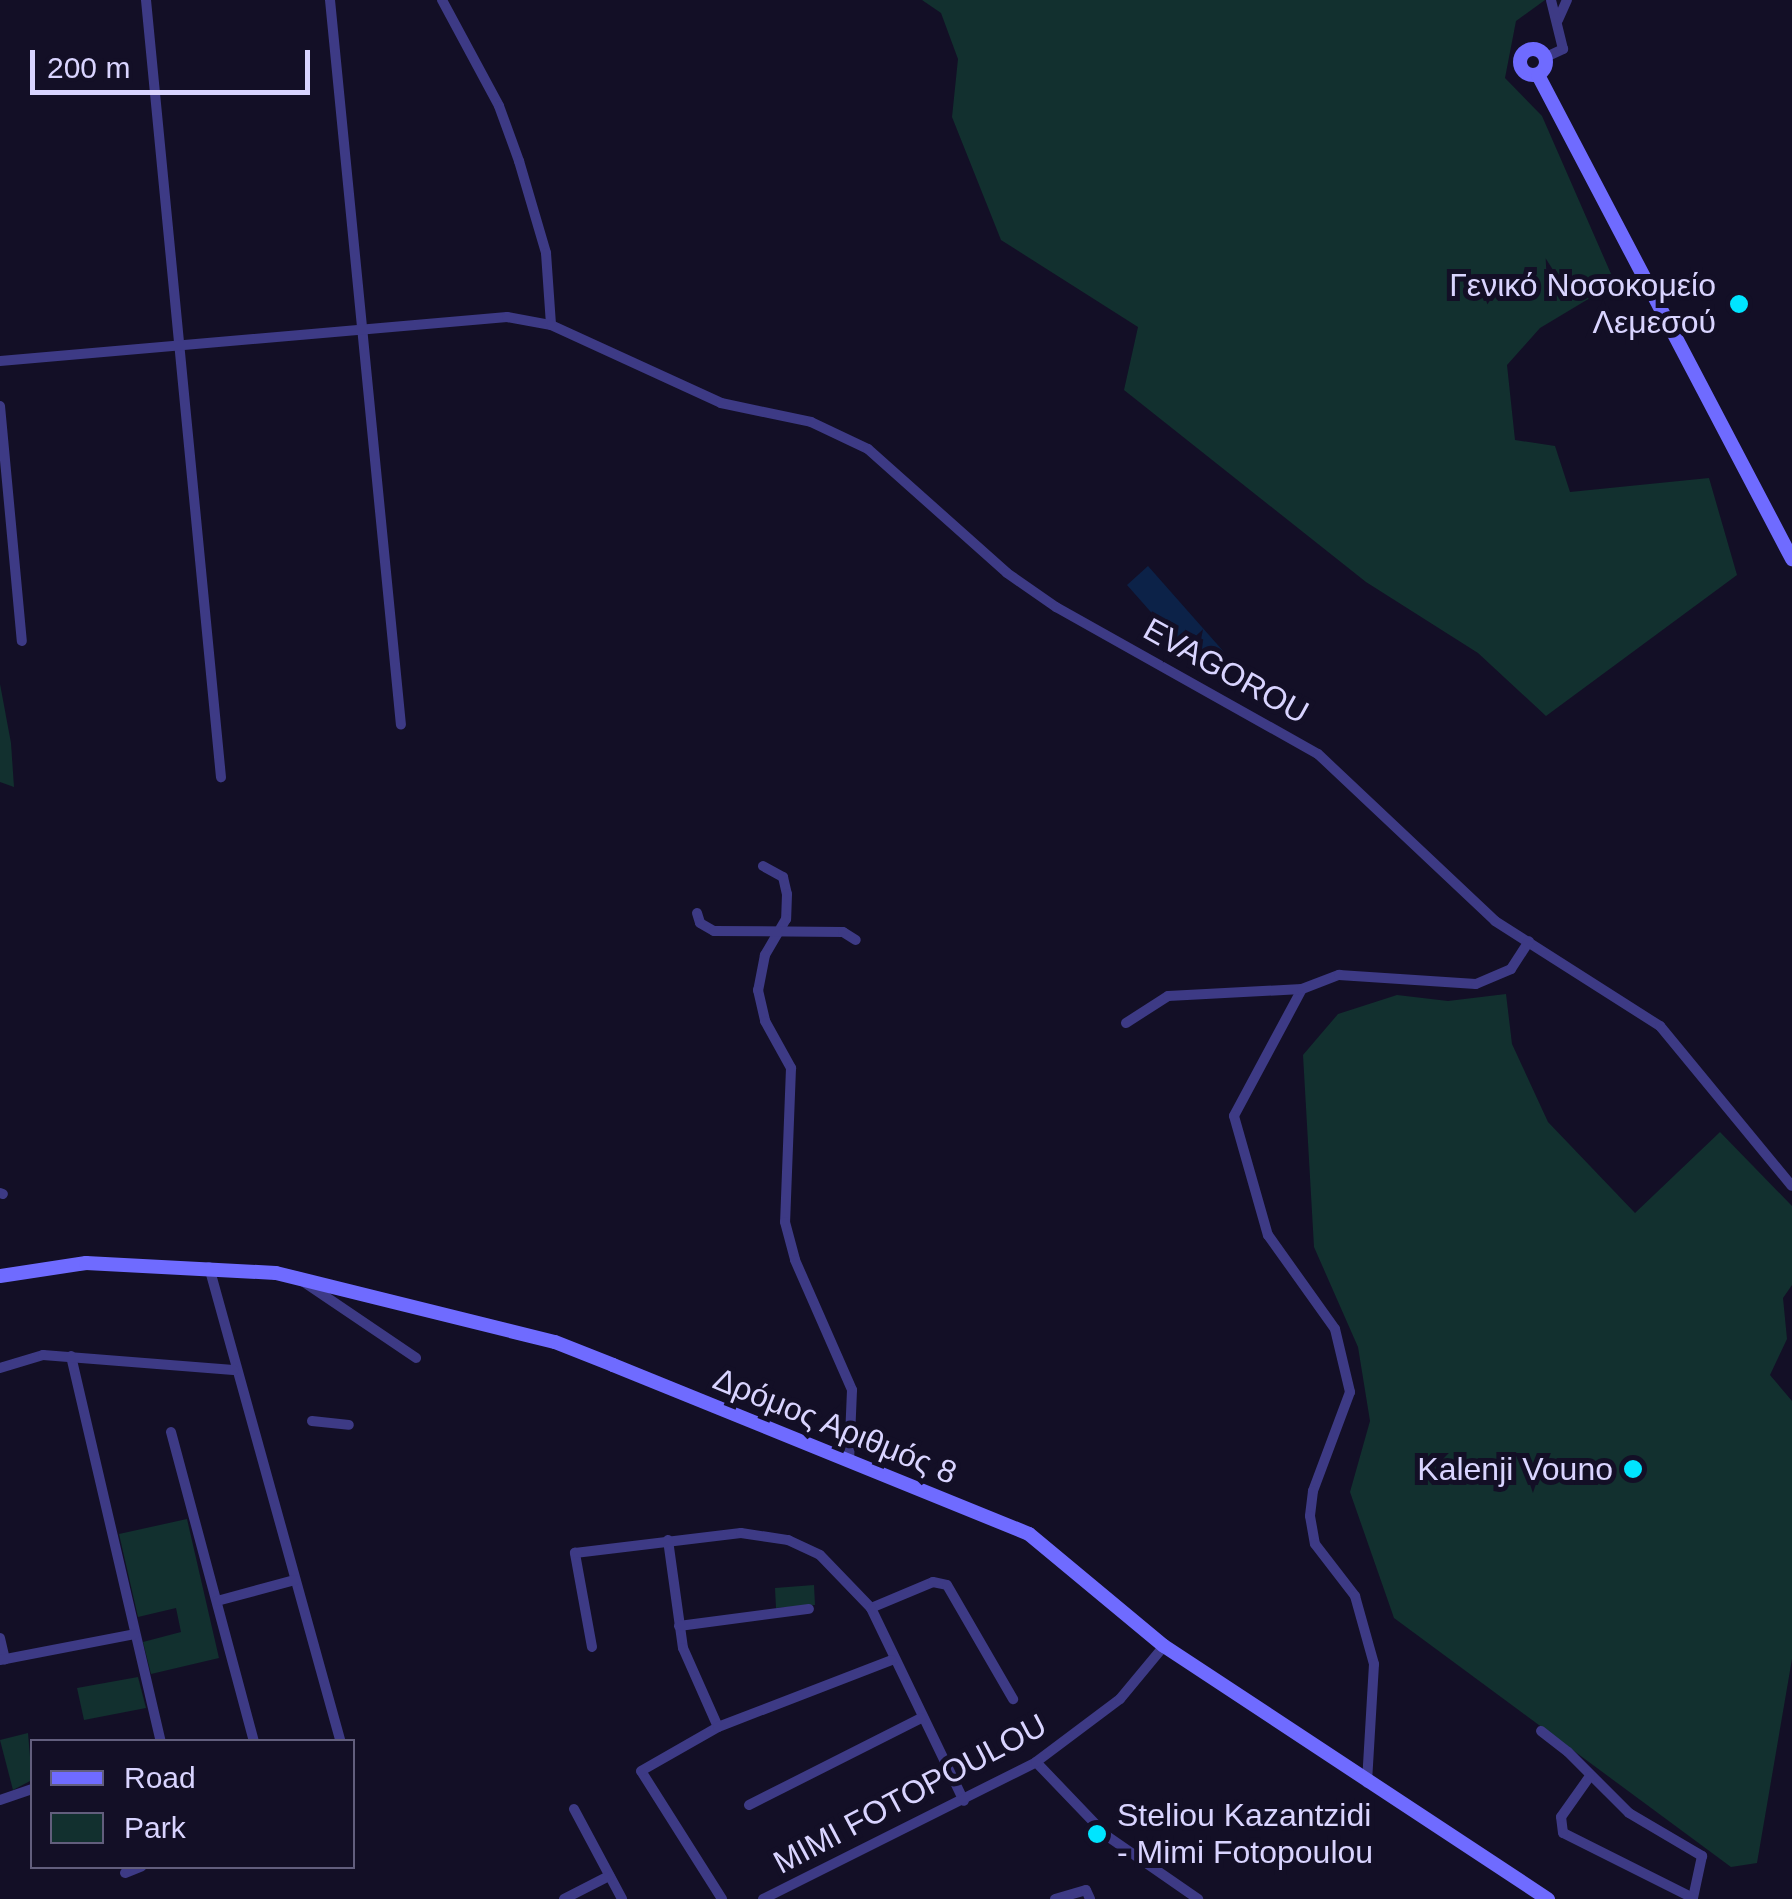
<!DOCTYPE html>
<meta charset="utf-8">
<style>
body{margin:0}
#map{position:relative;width:1792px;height:1899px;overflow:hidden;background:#130f26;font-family:Helvetica,sans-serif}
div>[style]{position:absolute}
.green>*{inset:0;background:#12302f}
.water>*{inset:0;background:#0c2248}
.street>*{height:10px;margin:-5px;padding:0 5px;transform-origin:5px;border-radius:5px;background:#3d3a85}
.secondary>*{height:14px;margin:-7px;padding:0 7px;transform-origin:7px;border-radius:7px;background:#6f6bff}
.secondary>.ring{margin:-7px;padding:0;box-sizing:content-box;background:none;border:14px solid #6f6bff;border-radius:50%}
.dots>*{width:28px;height:28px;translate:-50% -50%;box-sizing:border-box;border:5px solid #130f26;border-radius:50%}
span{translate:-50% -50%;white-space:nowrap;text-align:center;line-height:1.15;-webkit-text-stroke:10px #130f26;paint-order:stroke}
.poi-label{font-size:32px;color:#d9d4ff}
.right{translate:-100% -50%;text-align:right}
.left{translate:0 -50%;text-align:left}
.street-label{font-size:32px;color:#d9d4ff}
.legend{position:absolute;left:30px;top:1739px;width:325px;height:130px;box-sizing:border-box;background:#130f26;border:2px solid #625e7d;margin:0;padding:12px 18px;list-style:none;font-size:30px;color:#d9d4ff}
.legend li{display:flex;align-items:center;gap:20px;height:50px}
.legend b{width:50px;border:2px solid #625e7d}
.scale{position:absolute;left:30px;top:50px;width:280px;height:45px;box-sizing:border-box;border:5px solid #d9d4ff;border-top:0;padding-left:12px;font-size:30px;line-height:35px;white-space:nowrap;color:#d9d4ff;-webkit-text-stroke:8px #130f26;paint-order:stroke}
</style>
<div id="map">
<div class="green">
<i style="clip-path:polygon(922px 0,1545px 0,1516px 21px,1505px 78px,1542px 116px,1615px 283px,1540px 328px,1507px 365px,1515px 440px,1555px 446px,1570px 492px,1709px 478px,1737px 575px,1546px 716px,1478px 653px,1366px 582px,1124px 390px,1138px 327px,1001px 240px,952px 117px,958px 59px,941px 13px)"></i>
<i style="clip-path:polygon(0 684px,11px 743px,14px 787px,0 782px)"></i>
<i style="clip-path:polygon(1506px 994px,1512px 1044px,1548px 1122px,1635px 1213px,1720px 1132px,1792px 1206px,1792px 1285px,1783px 1298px,1787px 1339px,1770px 1375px,1792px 1401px,1792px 1659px,1757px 1863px,1731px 1867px,1394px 1618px,1350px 1492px,1370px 1421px,1358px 1347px,1314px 1247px,1303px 1055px,1338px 1014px,1397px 995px,1448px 1001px)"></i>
<i style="clip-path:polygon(187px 1519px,219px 1658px,151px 1674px,143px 1642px,181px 1632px,176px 1608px,138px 1617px,119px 1534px)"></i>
<i style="clip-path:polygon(814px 1585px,815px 1605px,776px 1608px,775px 1588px)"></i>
<i style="clip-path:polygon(138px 1677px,146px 1708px,84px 1720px,77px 1688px)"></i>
<i style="clip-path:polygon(28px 1733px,32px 1780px,13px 1790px,0 1740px)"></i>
</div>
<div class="water">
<i style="clip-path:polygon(1148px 566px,1224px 652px,1203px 671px,1127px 585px)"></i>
</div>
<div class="street">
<i style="left:146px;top:0;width:781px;rotate:84.49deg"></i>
<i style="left:330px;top:0;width:728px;rotate:84.41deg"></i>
<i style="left:442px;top:0;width:120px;rotate:61.7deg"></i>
<i style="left:499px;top:106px;width:59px;rotate:70deg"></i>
<i style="left:519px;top:161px;width:96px;rotate:73.6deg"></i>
<i style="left:546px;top:253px;width:72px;rotate:86deg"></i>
<i style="left:1558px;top:20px;width:22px;rotate:-66deg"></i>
<i style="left:1546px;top:57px;width:19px;rotate:-25deg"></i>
<i style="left:1563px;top:49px;width:50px;rotate:-103.8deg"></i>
<i style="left:0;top:361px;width:509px;rotate:-4.96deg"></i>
<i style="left:507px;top:317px;width:45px;rotate:10.3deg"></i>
<i style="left:551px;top:325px;width:187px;rotate:24.6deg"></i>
<i style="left:721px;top:403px;width:92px;rotate:11.9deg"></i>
<i style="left:811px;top:422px;width:63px;rotate:25.3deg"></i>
<i style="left:868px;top:449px;width:186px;rotate:41.7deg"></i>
<i style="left:1007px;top:573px;width:60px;rotate:34.8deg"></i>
<i style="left:1056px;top:607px;width:300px;rotate:29.3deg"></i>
<i style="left:1318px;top:754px;width:243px;rotate:43.3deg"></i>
<i style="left:1495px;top:921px;width:196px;rotate:32.5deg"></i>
<i style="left:1660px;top:1026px;width:207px;rotate:50.5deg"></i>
<i style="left:0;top:406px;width:236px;rotate:84.7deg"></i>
<i style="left:763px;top:866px;width:23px;rotate:29deg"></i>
<i style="left:783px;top:877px;width:17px;rotate:77deg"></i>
<i style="left:787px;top:894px;width:25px;rotate:92deg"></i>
<i style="left:786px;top:919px;width:42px;rotate:120.3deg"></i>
<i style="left:765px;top:955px;width:36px;rotate:101deg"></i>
<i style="left:758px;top:990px;width:32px;rotate:77deg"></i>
<i style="left:765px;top:1021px;width:54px;rotate:61deg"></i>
<i style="left:791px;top:1068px;width:154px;rotate:92.2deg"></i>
<i style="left:785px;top:1222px;width:39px;rotate:75deg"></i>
<i style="left:795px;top:1260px;width:142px;rotate:66.3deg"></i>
<i style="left:852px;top:1390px;width:72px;rotate:92.4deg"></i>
<i style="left:697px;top:913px;width:10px;rotate:73deg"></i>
<i style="left:700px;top:923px;width:16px;rotate:30deg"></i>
<i style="left:714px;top:931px;width:129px;rotate:0.4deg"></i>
<i style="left:843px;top:932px;width:15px;rotate:32deg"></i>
<i style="left:1302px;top:989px;width:144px;rotate:118.2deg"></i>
<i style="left:1234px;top:1116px;width:124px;rotate:74.1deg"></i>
<i style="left:1268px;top:1235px;width:115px;rotate:54.5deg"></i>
<i style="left:1335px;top:1329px;width:65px;rotate:76.6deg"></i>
<i style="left:1350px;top:1392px;width:106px;rotate:110.5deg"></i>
<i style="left:1313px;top:1491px;width:25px;rotate:97deg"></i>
<i style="left:1310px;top:1516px;width:28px;rotate:80deg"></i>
<i style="left:1315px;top:1544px;width:66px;rotate:52.4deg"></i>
<i style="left:1355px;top:1596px;width:71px;rotate:74.4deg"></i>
<i style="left:1374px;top:1664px;width:119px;rotate:93.4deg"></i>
<i style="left:1126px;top:1023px;width:50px;rotate:-32.7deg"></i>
<i style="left:1168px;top:996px;width:134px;rotate:-3deg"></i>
<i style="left:1302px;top:989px;width:40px;rotate:-21deg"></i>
<i style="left:1339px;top:975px;width:137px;rotate:3.8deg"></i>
<i style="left:1476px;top:984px;width:38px;rotate:-23deg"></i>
<i style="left:1511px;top:969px;width:33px;rotate:-57deg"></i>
<i style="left:0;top:1193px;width:3px;rotate:18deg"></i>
<i style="left:209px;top:1267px;width:493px;rotate:74.5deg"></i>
<i style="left:301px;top:1280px;width:139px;rotate:34.1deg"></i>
<i style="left:71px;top:1356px;width:396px;rotate:76.9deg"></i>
<i style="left:0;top:1368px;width:45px;rotate:-16.8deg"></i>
<i style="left:43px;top:1355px;width:191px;rotate:4.5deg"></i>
<i style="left:312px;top:1421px;width:37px;rotate:6deg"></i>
<i style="left:171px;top:1432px;width:321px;rotate:75deg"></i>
<i style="left:668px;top:1540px;width:109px;rotate:82.1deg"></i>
<i style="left:683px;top:1648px;width:86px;rotate:66.1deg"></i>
<i style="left:217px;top:1601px;width:81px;rotate:-15.1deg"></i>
<i style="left:871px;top:1608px;width:67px;rotate:-22.8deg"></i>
<i style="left:933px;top:1582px;width:14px;rotate:12deg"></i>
<i style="left:947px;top:1585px;width:132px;rotate:59.9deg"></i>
<i style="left:679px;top:1626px;width:131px;rotate:-7.5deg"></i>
<i style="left:0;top:1638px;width:22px;rotate:77deg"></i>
<i style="left:592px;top:1647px;width:96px;rotate:-100.3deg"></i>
<i style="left:575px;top:1553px;width:167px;rotate:-6.9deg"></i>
<i style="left:741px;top:1533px;width:48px;rotate:8.5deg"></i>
<i style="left:788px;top:1540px;width:35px;rotate:25deg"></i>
<i style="left:820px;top:1555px;width:74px;rotate:46.1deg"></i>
<i style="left:871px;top:1608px;width:214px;rotate:64.3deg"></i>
<i style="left:0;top:1660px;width:137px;rotate:-10.9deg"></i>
<i style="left:1541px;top:1731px;width:34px;rotate:38deg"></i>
<i style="left:1568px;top:1752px;width:86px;rotate:45deg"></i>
<i style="left:1629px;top:1813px;width:85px;rotate:30.5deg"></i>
<i style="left:1702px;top:1856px;width:43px;rotate:102.1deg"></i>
<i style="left:1693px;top:1898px;width:145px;rotate:-153.4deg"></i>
<i style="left:1563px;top:1833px;width:16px;rotate:-97deg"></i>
<i style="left:1561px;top:1817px;width:50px;rotate:-54.7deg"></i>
<i style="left:1036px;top:1762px;width:103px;rotate:46.2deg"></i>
<i style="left:1107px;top:1836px;width:111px;rotate:34.7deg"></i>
<i style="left:0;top:1800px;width:34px;rotate:-19deg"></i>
<i style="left:749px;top:1805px;width:193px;rotate:-26.8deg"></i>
<i style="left:574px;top:1809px;width:102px;rotate:61.9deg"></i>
<i style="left:125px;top:1873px;width:18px;rotate:-22deg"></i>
<i style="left:564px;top:1899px;width:51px;rotate:-27.1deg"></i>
<i style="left:722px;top:1899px;width:151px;rotate:-122.3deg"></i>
<i style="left:641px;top:1771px;width:89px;rotate:-29.7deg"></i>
<i style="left:718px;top:1727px;width:186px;rotate:-21.1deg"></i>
<i style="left:763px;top:1899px;width:305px;rotate:-26.6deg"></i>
<i style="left:1036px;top:1762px;width:105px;rotate:-36.9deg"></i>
<i style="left:1120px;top:1699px;width:69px;rotate:-50.3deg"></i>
<i style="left:1055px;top:1899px;width:32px;rotate:-16deg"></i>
<i style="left:1086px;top:1890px;width:10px;rotate:66deg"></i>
</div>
<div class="secondary">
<i class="ring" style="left:1520px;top:49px;width:12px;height:12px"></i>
<i style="left:1538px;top:75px;width:547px;rotate:62.31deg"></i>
<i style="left:0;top:1276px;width:87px;rotate:-8.6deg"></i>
<i style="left:86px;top:1263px;width:190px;rotate:3deg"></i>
<i style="left:276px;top:1273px;width:287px;rotate:13.9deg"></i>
<i style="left:555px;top:1342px;width:62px;rotate:21.6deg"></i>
<i style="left:613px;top:1365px;width:449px;rotate:22.1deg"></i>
<i style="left:1029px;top:1534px;width:175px;rotate:39.7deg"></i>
<i style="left:1164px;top:1646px;width:460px;rotate:33.4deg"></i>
</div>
<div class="dots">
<i style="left:1739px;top:304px;background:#00e5ff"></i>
<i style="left:1633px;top:1469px;background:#00e5ff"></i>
<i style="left:1097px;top:1834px;background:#00e5ff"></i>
</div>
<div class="poi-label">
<span class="right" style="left:1716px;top:304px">Γενικό Νοσοκομείο<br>Λεμεσού</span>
<span class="right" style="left:1613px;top:1469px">Kalenji Vouno</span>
<span class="left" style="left:1117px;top:1834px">Steliou Kazantzidi<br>- Mimi Fotopoulou</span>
</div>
<div class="street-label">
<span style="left:1226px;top:671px;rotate:29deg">EVAGOROU</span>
<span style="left:835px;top:1426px;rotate:22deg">Δρόμος Αριθμός 8</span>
<span style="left:910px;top:1794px;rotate:-28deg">MIMI FOTOPOULOU</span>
</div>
<ul class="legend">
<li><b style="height:12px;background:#6f6bff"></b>Road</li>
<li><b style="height:28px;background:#12302f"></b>Park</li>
</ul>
<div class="scale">200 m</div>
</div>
